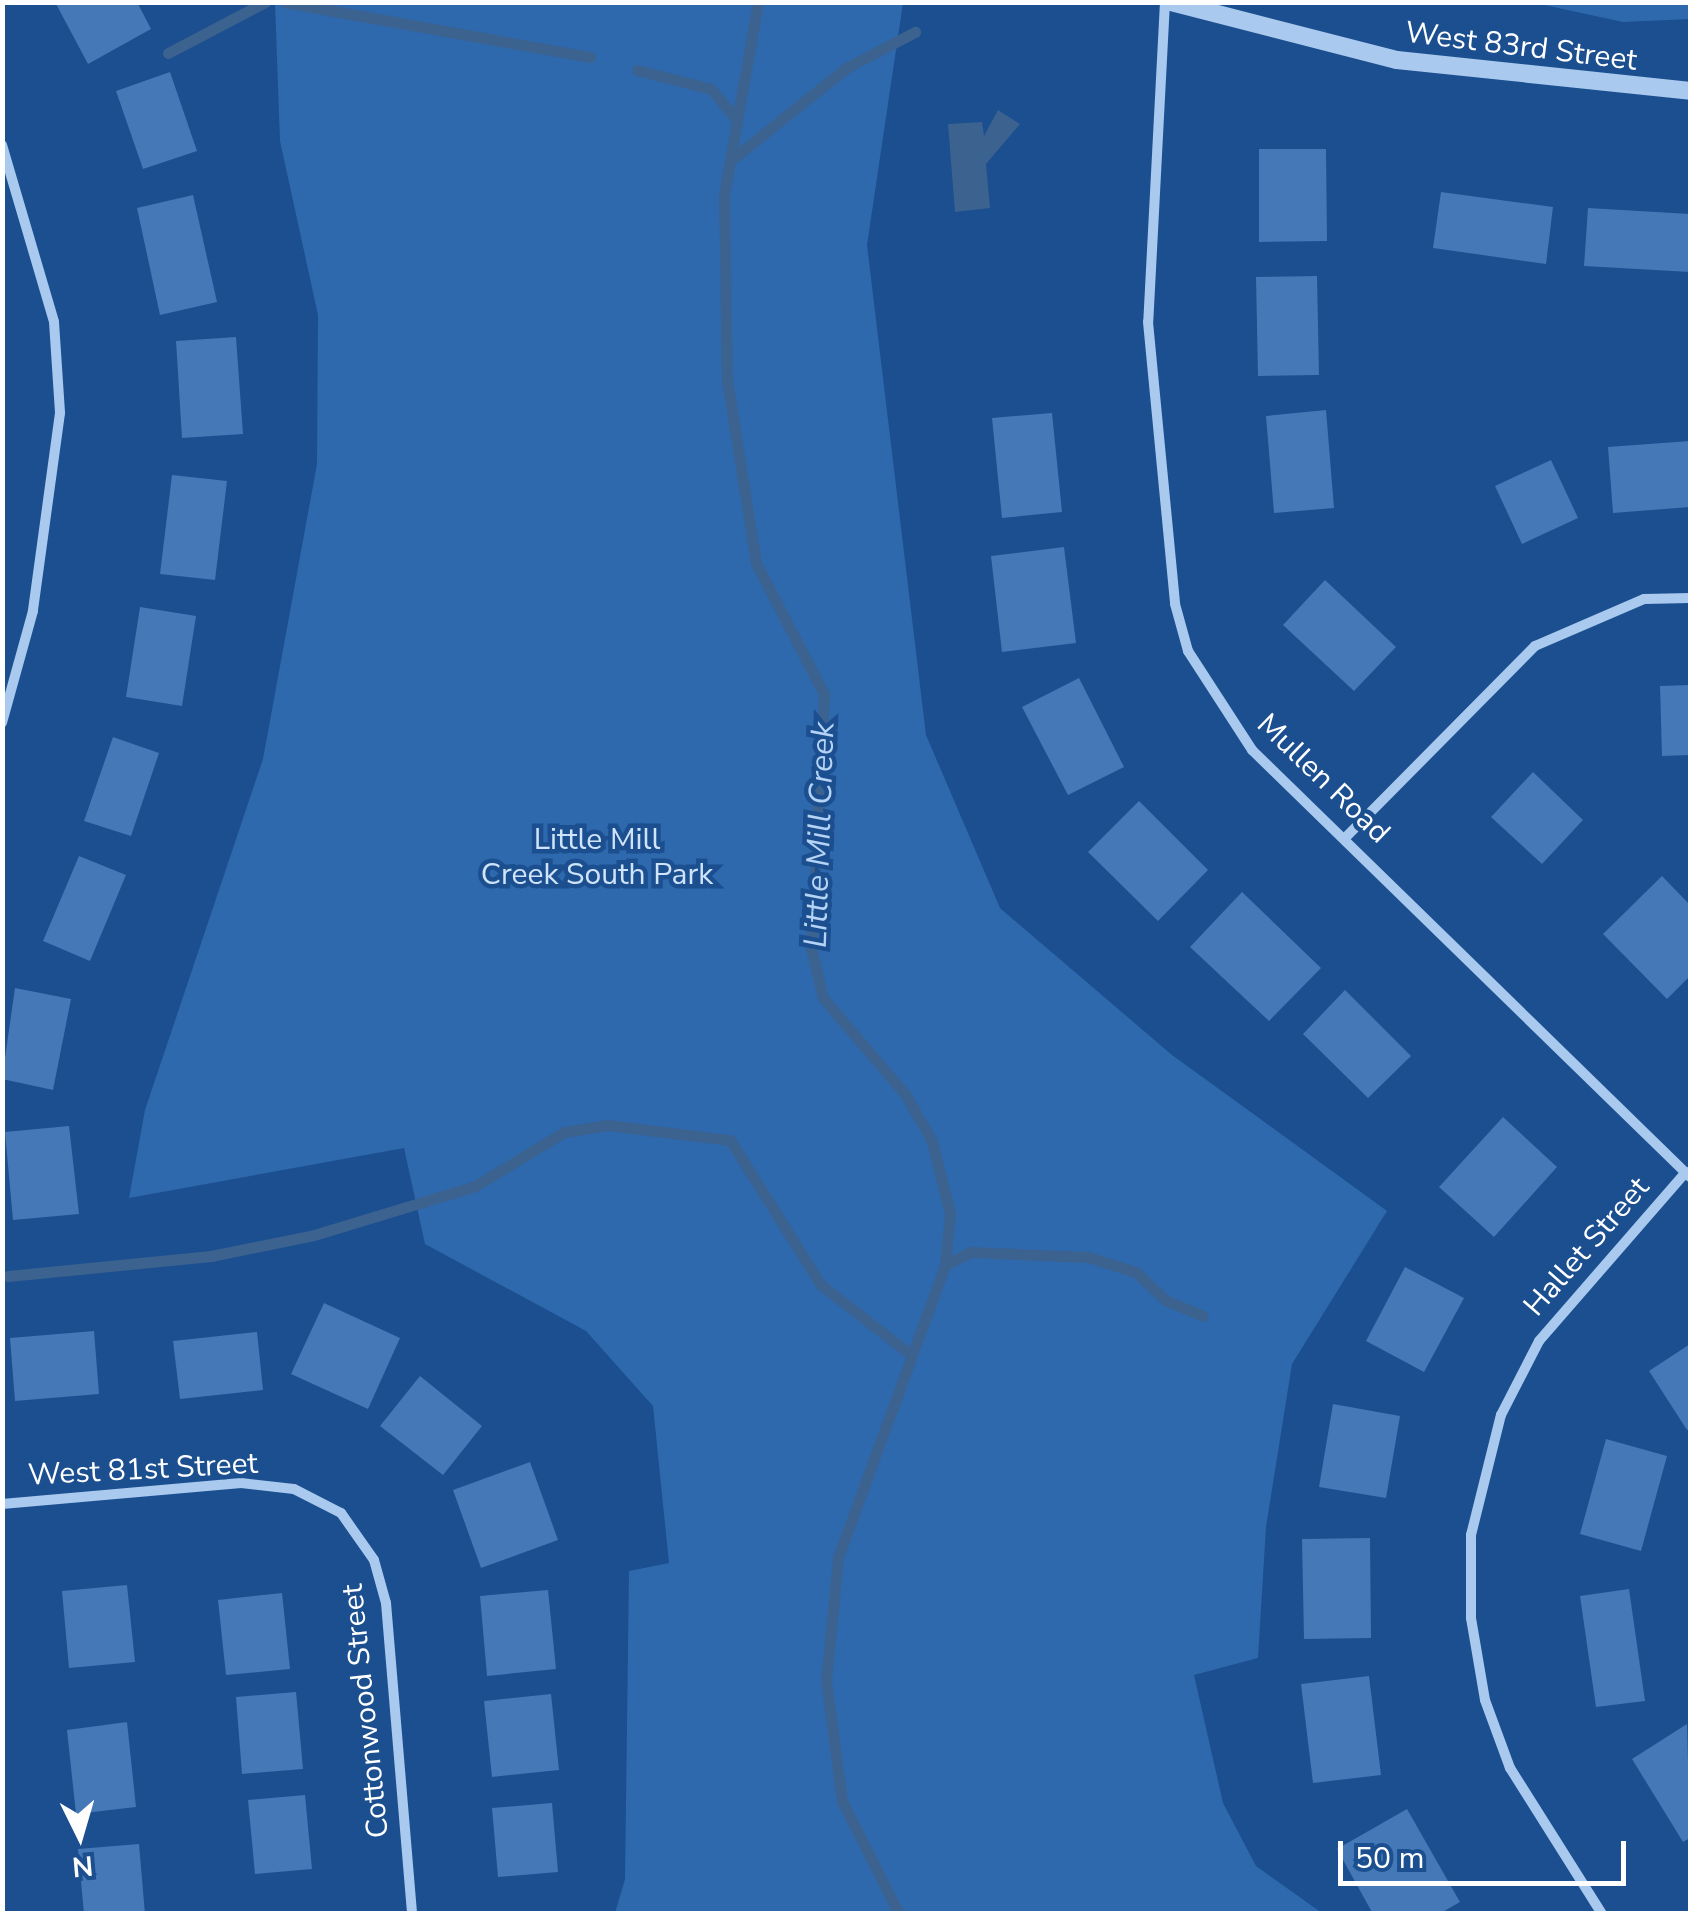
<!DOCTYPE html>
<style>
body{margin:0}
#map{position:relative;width:1693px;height:1916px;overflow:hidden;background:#1b4f8f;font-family:"Nunito Sans",sans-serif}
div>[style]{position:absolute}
.green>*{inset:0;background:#2e69ad}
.water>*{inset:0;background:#3c6290}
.stream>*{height:11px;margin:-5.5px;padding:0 5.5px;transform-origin:5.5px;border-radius:5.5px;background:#3c6290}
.building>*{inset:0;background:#4478b7}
.minor>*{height:10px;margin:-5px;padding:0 5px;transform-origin:5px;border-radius:5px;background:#a9c9ee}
.tertiary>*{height:18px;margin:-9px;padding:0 9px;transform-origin:9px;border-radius:9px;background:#a9c9ee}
span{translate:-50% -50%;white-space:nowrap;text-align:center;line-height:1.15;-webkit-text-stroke:9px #1b4f8f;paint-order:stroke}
.street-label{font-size:30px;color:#fff}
.park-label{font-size:30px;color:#cfe3fa}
.water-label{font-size:32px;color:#b5d3f5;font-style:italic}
.frame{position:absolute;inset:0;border:5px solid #fff;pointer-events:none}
.north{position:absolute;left:30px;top:1786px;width:100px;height:100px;-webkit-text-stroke:8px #1b4f8f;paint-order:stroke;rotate:175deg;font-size:28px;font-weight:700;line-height:40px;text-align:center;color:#fff}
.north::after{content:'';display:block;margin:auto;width:35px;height:45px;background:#fff;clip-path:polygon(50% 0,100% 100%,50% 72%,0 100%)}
.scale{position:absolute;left:1338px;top:1841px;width:288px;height:45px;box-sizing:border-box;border:5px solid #fff;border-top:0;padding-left:12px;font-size:30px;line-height:35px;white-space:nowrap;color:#fff;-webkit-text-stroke:8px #1b4f8f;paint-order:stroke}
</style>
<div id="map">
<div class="green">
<i style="clip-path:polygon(275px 3px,903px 3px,867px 245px,926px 735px,1000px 908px,1172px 1055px,1387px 1211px,1292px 1364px,1266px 1527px,1258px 1658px,1194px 1675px,1223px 1803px,1256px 1866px,1322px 1913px,615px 1913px,625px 1879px,629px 1571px,669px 1563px,653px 1406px,586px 1331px,425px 1244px,404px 1148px,129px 1198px,145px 1110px,263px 759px,317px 464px,318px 315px,280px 141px)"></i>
<i style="clip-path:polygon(1535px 3px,1690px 3px,1690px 19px,1623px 22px)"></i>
</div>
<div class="water">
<i style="clip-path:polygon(998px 110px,1020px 124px,986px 164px,990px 208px,955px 212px,948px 124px,982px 122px,984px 136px)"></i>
</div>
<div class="stream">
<i style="left:284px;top:2px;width:311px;rotate:10.2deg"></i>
<i style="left:758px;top:2px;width:195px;rotate:100deg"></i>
<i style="left:724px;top:194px;width:186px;rotate:89.1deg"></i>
<i style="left:727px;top:380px;width:185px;rotate:81deg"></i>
<i style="left:756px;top:563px;width:148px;rotate:62.6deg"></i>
<i style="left:824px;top:694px;width:254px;rotate:92.9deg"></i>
<i style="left:811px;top:948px;width:51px;rotate:76.5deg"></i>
<i style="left:823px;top:998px;width:126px;rotate:49.5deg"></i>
<i style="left:905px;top:1094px;width:54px;rotate:60.1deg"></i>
<i style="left:932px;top:1141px;width:75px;rotate:76.1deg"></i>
<i style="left:950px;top:1214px;width:51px;rotate:95.6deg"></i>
<i style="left:945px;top:1265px;width:312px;rotate:110.1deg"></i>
<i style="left:838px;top:1558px;width:123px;rotate:95.6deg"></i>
<i style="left:826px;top:1680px;width:122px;rotate:82.5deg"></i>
<i style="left:842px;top:1801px;width:127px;rotate:63.2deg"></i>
<i style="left:168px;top:53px;width:110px;rotate:-27.7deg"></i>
<i style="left:637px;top:70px;width:76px;rotate:14.4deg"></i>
<i style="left:711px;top:89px;width:40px;rotate:50deg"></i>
<i style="left:730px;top:161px;width:149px;rotate:-38.7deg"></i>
<i style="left:846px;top:68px;width:78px;rotate:-27.6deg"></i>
<i style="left:945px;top:1265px;width:28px;rotate:-27deg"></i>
<i style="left:970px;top:1252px;width:118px;rotate:2.4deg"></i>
<i style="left:1088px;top:1257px;width:50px;rotate:17.4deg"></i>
<i style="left:1136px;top:1272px;width:40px;rotate:44deg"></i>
<i style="left:1165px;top:1300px;width:41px;rotate:22.8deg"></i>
<i style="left:8px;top:1276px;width:204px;rotate:-5.6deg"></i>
<i style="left:211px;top:1256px;width:105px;rotate:-11.5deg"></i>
<i style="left:314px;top:1235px;width:168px;rotate:-16.9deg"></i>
<i style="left:475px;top:1186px;width:104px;rotate:-31.2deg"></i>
<i style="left:564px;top:1132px;width:44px;rotate:-9.2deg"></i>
<i style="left:607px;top:1125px;width:124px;rotate:7deg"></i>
<i style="left:730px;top:1140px;width:171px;rotate:57.9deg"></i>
<i style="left:821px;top:1285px;width:113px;rotate:37.8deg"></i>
</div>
<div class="building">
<i style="clip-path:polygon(55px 2px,137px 2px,151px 29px,88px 64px)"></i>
<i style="clip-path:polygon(170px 72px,197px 151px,143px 169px,116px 91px)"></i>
<i style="clip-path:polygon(1259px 149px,1326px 149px,1327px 241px,1259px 242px)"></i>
<i style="clip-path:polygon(1441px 192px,1553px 207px,1546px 264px,1433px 248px)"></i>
<i style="clip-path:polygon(193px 195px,217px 302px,160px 315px,137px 208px)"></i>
<i style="clip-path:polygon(1588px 208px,1690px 214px,1690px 272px,1584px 266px)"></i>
<i style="clip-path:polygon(1317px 276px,1319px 375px,1258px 376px,1256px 277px)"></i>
<i style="clip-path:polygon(236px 337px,243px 434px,182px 438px,176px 341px)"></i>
<i style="clip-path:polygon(1326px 410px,1334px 508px,1274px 513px,1266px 416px)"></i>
<i style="clip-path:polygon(1052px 413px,1062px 512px,1002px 518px,992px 418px)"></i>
<i style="clip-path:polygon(1690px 441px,1690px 507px,1613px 513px,1608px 447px)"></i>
<i style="clip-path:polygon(1551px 460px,1578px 518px,1522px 544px,1495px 486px)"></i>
<i style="clip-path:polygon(172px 475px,227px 481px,215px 580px,160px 574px)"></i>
<i style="clip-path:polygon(1064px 547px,1076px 643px,1002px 652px,991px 556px)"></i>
<i style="clip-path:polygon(1325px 580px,1396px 647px,1354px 691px,1283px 625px)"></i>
<i style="clip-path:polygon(140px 607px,196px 616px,182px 706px,126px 697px)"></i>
<i style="clip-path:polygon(1079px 678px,1124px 767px,1068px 795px,1022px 707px)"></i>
<i style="clip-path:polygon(1690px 685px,1690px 755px,1662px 756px,1660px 686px)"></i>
<i style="clip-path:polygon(113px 737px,159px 753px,131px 836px,84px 821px)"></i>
<i style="clip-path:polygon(1533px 772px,1583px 820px,1542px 864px,1491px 817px)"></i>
<i style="clip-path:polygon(1139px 801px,1208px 870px,1158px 921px,1088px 852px)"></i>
<i style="clip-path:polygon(79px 856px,126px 875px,90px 961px,43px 941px)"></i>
<i style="clip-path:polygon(1662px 876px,1690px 905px,1690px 976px,1667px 999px,1603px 934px)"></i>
<i style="clip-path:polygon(1242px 892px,1321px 968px,1269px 1021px,1190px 947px)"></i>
<i style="clip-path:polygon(15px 988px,71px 999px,53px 1090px,2px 1079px)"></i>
<i style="clip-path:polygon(1345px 990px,1411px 1056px,1368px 1098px,1303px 1034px)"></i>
<i style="clip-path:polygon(1503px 1117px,1557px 1167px,1494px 1237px,1439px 1187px)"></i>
<i style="clip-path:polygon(69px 1126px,79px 1214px,13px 1220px,5px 1132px)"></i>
<i style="clip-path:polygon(1405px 1267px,1464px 1298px,1424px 1372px,1366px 1341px)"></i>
<i style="clip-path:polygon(324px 1303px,400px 1338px,368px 1409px,291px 1374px)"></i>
<i style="clip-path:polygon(94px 1331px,99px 1394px,15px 1401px,10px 1338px)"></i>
<i style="clip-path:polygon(257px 1332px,263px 1390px,180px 1399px,173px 1341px)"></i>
<i style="clip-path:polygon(1690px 1344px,1690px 1428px,1687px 1430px,1649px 1371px)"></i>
<i style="clip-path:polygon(420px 1376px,482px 1426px,443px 1475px,380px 1426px)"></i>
<i style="clip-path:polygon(1333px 1404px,1400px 1416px,1386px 1498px,1319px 1487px)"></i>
<i style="clip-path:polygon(1606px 1439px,1667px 1456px,1641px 1551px,1580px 1534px)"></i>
<i style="clip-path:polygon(530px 1462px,558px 1540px,481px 1568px,453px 1490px)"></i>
<i style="clip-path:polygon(1370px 1538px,1371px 1638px,1304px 1639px,1302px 1539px)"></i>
<i style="clip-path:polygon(127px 1585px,135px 1662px,69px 1668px,62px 1591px)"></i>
<i style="clip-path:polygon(1629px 1589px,1645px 1701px,1596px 1707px,1580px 1596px)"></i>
<i style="clip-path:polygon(548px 1590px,556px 1669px,487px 1676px,480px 1596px)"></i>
<i style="clip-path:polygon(282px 1593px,290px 1669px,226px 1675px,218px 1600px)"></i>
<i style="clip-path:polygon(1369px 1676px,1381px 1775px,1313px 1783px,1301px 1684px)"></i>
<i style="clip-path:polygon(296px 1692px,303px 1769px,242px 1774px,236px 1697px)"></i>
<i style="clip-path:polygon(551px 1694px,559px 1770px,492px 1777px,484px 1701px)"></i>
<i style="clip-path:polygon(127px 1722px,136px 1807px,76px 1814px,67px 1730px)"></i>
<i style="clip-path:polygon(1687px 1724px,1690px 1838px,1683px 1842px,1632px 1759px)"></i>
<i style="clip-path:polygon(305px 1795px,312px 1869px,255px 1874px,248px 1800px)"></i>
<i style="clip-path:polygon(552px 1803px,558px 1872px,498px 1877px,492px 1808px)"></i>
<i style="clip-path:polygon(1407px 1809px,1460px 1902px,1439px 1914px,1373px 1914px,1337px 1849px)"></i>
<i style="clip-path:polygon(139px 1844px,145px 1914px,84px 1914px,78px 1849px)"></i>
</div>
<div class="minor">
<i style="left:1165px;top:2px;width:320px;rotate:93deg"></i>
<i style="left:1148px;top:322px;width:283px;rotate:84.5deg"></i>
<i style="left:1175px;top:604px;width:49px;rotate:74.5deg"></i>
<i style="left:1188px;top:651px;width:118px;rotate:57.1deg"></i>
<i style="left:1252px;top:750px;width:612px;rotate:44.27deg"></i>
<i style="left:2px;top:145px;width:184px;rotate:73.6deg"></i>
<i style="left:54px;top:322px;width:91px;rotate:86.2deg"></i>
<i style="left:60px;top:413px;width:200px;rotate:97.8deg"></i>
<i style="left:33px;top:611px;width:116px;rotate:105.5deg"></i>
<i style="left:1346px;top:837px;width:269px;rotate:-45.3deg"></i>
<i style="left:1535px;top:646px;width:119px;rotate:-23.3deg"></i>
<i style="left:1644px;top:599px;width:46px;rotate:-1.2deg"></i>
<i style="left:2px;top:1504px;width:240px;rotate:-5deg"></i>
<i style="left:241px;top:1483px;width:53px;rotate:6.5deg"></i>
<i style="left:294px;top:1489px;width:53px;rotate:27.1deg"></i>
<i style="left:341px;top:1513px;width:57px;rotate:54.9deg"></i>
<i style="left:374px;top:1560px;width:45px;rotate:74.4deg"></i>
<i style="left:386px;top:1603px;width:312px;rotate:85.2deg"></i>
<i style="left:1602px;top:1914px;width:173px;rotate:-122.2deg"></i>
<i style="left:1510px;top:1768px;width:72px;rotate:-110.2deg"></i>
<i style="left:1485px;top:1700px;width:83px;rotate:-99.7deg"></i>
<i style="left:1471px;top:1618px;width:83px;rotate:-90deg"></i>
<i style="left:1471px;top:1535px;width:124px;rotate:-76deg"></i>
<i style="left:1501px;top:1415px;width:83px;rotate:-62.8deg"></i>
<i style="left:1539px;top:1341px;width:224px;rotate:-49deg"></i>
</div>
<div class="tertiary">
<i style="left:1171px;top:2px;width:233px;rotate:14.4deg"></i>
<i style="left:1397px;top:60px;width:295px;rotate:6deg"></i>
</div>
<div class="street-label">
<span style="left:1521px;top:47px;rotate:7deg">West 83rd Street</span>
<span style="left:1323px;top:779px;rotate:44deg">Mullen Road</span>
<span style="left:1587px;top:1247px;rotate:-49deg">Hallet Street</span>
<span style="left:143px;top:1470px;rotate:-3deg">West 81st Street</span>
<span style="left:366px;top:1711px;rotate:-96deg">Cottonwood Street</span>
</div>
<div class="park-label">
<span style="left:597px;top:857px">Little Mill<br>Creek South Park</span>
</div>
<div class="water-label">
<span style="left:820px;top:835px;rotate:-88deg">Little Mill Creek</span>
</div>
<div class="frame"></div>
<div class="north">N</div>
<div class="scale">50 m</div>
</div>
